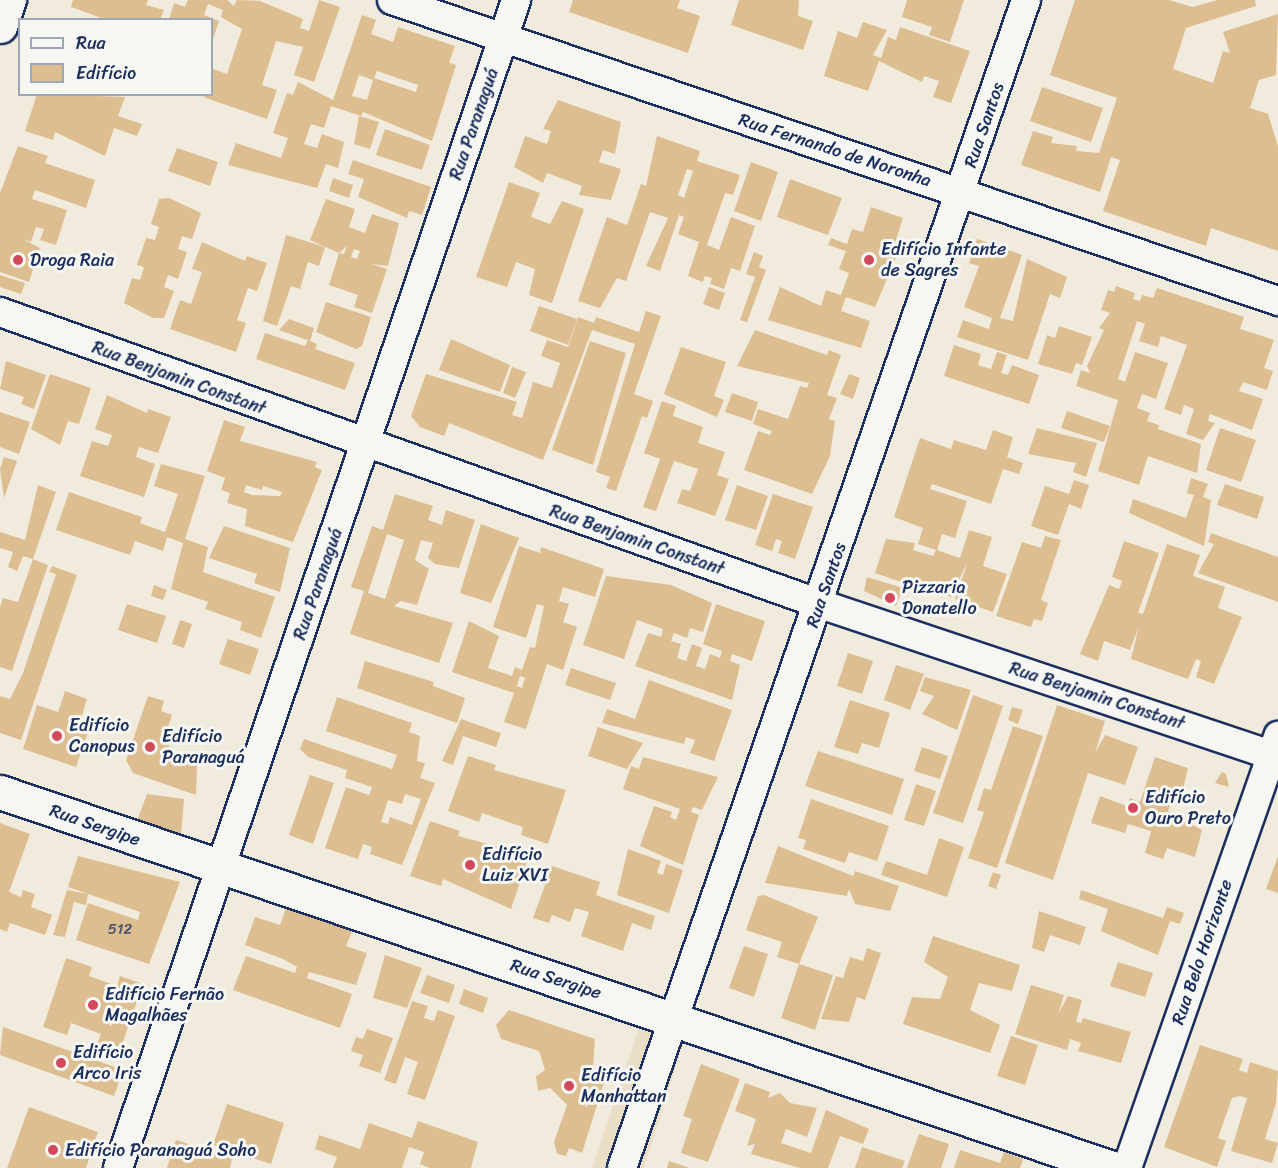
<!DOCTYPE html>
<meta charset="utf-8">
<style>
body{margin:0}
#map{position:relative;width:1278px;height:1168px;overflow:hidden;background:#f1ebde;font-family:Sriracha,sans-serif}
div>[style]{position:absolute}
.built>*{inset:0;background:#ebdec7}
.building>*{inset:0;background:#ddbe90}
.roads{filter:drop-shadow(2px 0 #1b2f5e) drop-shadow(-2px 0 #1b2f5e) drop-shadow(0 2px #1b2f5e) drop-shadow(0 -2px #1b2f5e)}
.minor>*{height:28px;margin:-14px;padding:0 14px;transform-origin:14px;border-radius:14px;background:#f6f6f2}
.major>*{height:33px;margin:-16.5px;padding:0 16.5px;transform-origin:16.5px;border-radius:16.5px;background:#f6f6f2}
.dots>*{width:16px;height:16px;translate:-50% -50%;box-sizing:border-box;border:3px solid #f6f6f2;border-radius:50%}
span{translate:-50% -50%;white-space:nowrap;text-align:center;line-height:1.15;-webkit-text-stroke:6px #f6f6f2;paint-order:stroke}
.number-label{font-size:15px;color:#4c536a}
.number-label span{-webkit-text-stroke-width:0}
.street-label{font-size:18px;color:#1b2f5e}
.poi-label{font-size:18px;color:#1b2f5e}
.left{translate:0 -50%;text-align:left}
.legend{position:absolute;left:18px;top:18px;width:195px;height:78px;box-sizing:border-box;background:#f6f6f2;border:2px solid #9ea6b7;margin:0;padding:8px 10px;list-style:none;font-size:18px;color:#1b2f5e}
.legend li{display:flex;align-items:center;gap:12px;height:30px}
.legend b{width:30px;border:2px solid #9ea6b7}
</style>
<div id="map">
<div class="built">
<i style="clip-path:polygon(641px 1022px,686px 1035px,644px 1168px,592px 1168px)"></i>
</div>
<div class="building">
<i style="clip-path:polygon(73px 0,148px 0,146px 5px,164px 10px,160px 20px,107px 20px,71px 7px)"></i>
<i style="clip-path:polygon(188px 0,227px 0,234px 6px,237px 0,260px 1px,303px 19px,300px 28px,309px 31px,319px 0,340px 7px,314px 82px,294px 75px,303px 47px,276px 41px,262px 85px,277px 90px,267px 119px,203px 97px,212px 94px,213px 69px,227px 74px,242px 29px,221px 17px,223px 10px,208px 4px,204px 15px,219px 21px,213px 39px,212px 20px,169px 20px,174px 3px,185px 7px)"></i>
<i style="clip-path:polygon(573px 0,680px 0,677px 8px,700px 16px,688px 53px,569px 12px)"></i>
<i style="clip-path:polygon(739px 0,799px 0,798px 16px,813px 21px,803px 50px,731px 25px)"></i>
<i style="clip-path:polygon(907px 0,964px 0,950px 42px,929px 35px,932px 27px,902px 17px)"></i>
<i style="clip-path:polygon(1075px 0,1169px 0,1193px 7px,1217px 0,1255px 0,1256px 6px,1186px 28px,1173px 69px,1213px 83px,1223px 51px,1230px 53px,1223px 32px,1278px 14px,1276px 75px,1259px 80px,1250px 108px,1268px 114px,1278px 146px,1278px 251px,1211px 228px,1206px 246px,1103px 211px,1120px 160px,1111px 157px,1100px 192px,1021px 165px,1033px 131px,1053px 137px,1051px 143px,1077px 146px,1076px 151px,1099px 153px,1117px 98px,1050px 75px)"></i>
<i style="clip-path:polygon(evenodd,362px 15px,376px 20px,371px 34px,393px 42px,398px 27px,455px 46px,449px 63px,456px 65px,432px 141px,363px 112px,361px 116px,331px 106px,324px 128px,311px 124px,304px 144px,317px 148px,322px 134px,344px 142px,338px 168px,326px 164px,317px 188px,228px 165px,236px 143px,281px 158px,288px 138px,273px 133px,287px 93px,293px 95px,298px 82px,333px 100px,362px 15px,377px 71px,418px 85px,416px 92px,374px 78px,377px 71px,362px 15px,359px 75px,373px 80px,367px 100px,352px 96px,359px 75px)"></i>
<i style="clip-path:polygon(863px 22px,887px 30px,873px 55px,881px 58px,888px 37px,896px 40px,900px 27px,970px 51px,951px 103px,933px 97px,939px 81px,924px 76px,922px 82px,879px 61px,868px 91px,824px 76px,838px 31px,857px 38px)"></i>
<i style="clip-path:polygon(1042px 87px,1103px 108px,1091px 142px,1030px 121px)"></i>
<i style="clip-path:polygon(37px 94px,125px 97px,118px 116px,142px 124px,137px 136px,114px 128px,105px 156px,55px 132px,53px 140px,25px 131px)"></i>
<i style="clip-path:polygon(558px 100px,621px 122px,615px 154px,603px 150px,599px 162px,621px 169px,611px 200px,579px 195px,582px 186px,547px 173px,543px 183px,514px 167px,525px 136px,547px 144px,551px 131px,543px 129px)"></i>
<i style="clip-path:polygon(359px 116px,379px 122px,370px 149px,354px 144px)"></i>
<i style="clip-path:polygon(385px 129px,430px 145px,422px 170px,376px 155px)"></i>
<i style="clip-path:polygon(evenodd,657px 136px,700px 151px,697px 161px,740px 175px,733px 195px,725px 193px,707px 245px,719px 250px,731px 217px,755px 226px,740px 271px,731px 268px,724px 289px,710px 284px,712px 278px,705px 276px,703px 282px,688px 276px,699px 242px,678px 234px,684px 217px,679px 215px,660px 271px,646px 266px,668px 218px,650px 212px,626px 281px,617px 278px,600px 308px,578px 301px,607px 217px,627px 225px,641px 184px,646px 186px,657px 136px,687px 169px,693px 171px,684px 198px,678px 195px,687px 169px)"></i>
<i style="clip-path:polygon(18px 146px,48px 156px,45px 163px,95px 180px,86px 208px,35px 190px,32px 199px,67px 210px,56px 245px,40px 240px,44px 229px,36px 227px,31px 242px,23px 239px,40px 248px,29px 282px,0 272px,0 193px)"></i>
<i style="clip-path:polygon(177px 148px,218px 162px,210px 186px,168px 171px)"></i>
<i style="clip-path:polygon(353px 160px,431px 187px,422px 215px,409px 211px,407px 218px,358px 197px,364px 179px,348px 174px)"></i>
<i style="clip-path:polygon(751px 162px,778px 172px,761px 221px,734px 211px)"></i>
<i style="clip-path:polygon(333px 178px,353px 185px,349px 198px,329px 191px)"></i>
<i style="clip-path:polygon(790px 179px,842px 198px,828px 235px,777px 217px)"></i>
<i style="clip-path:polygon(509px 182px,540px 193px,531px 217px,550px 224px,562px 201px,584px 209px,552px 303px,529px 295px,535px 269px,516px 262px,507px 287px,476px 277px)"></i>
<i style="clip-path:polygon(169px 198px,201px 213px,192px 239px,182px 236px,178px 249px,187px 252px,178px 279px,168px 275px,164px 287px,174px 291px,164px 318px,153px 318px,124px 303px,132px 278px,140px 280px,144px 267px,137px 265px,146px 238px,155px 240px,159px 227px,151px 224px,159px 199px)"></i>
<i style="clip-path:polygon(evenodd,326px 199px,355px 209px,349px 227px,365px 233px,372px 214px,399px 223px,388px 266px,372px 264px,387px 269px,372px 313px,354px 307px,358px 295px,329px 285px,339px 253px,344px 254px,347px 246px,339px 253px,310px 240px,326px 199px,354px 249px,360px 251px,357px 259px,351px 257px,354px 249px)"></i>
<i style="clip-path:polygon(871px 207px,903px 218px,895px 243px,901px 246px,875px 307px,846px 297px,841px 311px,870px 321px,861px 348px,768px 320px,780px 287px,821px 306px,826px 290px,841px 295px,849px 273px,839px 269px,846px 251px,828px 245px,831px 238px,847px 244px,852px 229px,863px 232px)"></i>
<i style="clip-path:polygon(286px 235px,325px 247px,319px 266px,308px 262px,300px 289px,291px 286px,277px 326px,263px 321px)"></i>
<i style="clip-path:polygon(977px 239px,1022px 255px,1000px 318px,1013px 321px,1027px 259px,1067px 277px,1060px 298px,1050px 294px,1028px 360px,957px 337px,963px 320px,989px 329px,992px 318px,964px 307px,979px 266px,969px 263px)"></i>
<i style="clip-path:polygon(202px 242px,245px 261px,247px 256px,267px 263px,257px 291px,248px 288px,237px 320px,246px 323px,236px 352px,170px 329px,180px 300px,191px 304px,202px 272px,192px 269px)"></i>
<i style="clip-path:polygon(754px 252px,763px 256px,759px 267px,766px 270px,747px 322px,740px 320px,755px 277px,746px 274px)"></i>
<i style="clip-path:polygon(0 275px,25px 283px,21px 294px,0 287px)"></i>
<i style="clip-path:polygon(1116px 286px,1135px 293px,1133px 299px,1140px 301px,1142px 295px,1153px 298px,1157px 288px,1244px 317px,1240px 329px,1274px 340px,1264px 368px,1273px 371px,1267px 390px,1243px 382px,1239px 391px,1263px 399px,1252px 430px,1210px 414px,1208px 421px,1215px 423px,1203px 440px,1186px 434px,1194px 409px,1184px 405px,1181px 415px,1164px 409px,1187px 345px,1161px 336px,1158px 347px,1139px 341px,1145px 324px,1137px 321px,1118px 379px,1125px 382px,1135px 352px,1168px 363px,1156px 399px,1142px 394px,1137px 408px,1150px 413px,1147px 421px,1159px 425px,1158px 429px,1201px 444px,1197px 473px,1148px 456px,1139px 485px,1098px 471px,1118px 400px,1076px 386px,1081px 370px,1090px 373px,1087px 366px,1104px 330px,1099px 328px,1110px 313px,1101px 310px,1108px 290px,1114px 292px)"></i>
<i style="clip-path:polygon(709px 287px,725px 293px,719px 310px,703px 304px)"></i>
<i style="clip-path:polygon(326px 302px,371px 317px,362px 346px,356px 349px,316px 332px)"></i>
<i style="clip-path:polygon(539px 306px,577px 319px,568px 345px,530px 331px)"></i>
<i style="clip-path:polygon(646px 311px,661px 316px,634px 394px,653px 401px,647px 418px,642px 416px,616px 491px,606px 488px,610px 477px,596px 472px,635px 344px,592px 330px,543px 460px,449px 423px,444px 436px,420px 427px,411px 416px,426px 374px,517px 402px,512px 415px,522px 418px,533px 382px,552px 388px,560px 363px,541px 356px,547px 340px,568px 347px,578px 317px,594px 323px,596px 317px,639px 332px)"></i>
<i style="clip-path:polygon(289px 319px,314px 328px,310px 341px,279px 330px)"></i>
<i style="clip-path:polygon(1059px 326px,1092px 337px,1082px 365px,1076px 363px,1072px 374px,1038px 364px,1047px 335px,1055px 338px)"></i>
<i style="clip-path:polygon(755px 330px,827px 355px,829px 350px,841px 355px,827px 395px,837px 398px,829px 419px,835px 421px,830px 456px,812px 494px,744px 470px,758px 431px,770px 435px,772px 431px,753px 424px,758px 409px,788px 419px,800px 386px,807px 388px,809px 383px,737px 366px)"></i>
<i style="clip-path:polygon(265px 333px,305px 346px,308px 340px,317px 344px,315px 349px,355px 363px,345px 390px,256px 359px)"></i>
<i style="clip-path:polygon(451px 339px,510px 365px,500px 392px,439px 370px)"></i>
<i style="clip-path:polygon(590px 341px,626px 353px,593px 465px,552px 450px)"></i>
<i style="clip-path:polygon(954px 345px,981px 354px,978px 365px,991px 369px,997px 352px,1007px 355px,1001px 373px,1008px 375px,1012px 365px,1039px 375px,1029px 404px,944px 376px)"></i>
<i style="clip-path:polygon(681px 347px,726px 362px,714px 396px,724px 400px,717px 417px,664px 394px)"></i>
<i style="clip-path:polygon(6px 361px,46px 375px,34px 409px,21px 404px,24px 397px,0 389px)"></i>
<i style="clip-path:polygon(512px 367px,526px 372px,515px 398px,503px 393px)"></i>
<i style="clip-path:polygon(50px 374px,91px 388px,79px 424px,68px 421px,60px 445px,31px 429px)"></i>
<i style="clip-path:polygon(849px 374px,860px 378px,853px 399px,840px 394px)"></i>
<i style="clip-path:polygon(732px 393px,758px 402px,752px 421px,725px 412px)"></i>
<i style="clip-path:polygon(107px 395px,147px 413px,148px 409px,171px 417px,158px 453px,139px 447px,136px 457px,155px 464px,144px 497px,80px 476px,92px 441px,108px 446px,112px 435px,95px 429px)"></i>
<i style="clip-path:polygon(662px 401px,676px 406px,673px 416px,703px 427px,698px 443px,725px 452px,717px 475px,729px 479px,715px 516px,677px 503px,682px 489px,690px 491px,698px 469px,674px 461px,656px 511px,643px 507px,660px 459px,644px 453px)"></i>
<i style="clip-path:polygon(1067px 411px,1110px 426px,1104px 442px,1061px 428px)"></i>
<i style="clip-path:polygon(0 412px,30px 422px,19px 454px,0 447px)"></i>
<i style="clip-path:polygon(evenodd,224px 420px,245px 427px,240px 441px,317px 462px,315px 467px,322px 470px,293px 542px,245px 526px,247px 509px,227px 503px,230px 493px,221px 490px,225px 478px,207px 471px,224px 420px,246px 485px,262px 490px,263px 486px,282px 492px,280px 496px,252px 495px,244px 492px,246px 485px)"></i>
<i style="clip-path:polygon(1037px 428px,1097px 443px,1086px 477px,1073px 472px,1076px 463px,1028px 454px)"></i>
<i style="clip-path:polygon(1220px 428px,1256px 440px,1241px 482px,1206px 470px)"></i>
<i style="clip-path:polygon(993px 430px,1013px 437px,1007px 457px,1023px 463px,1019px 474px,1003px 469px,991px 504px,932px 484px,930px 489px,967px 501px,955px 538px,942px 534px,937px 550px,960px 558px,969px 530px,992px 537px,983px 566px,1007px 574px,993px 612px,955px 599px,968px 561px,951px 597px,906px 578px,904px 583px,875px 573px,886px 539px,915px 543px,913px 550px,933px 556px,936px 550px,918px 544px,923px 528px,894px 517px,920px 438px,951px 449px,954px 440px,986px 450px)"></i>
<i style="clip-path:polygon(4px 457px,17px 461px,4px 498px,0 469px)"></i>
<i style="clip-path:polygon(161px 464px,205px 476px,185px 539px,208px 547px,203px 572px,275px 597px,261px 638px,240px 630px,242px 622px,205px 609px,208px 602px,171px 589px,183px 543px,167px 537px,163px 551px,135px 541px,130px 555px,56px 530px,69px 492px,142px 517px,140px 523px,165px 532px,178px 494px,154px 486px)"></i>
<i style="clip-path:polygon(1191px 478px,1208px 484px,1203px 497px,1211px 500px,1204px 546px,1129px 513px,1133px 499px,1186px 518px,1194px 495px,1187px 493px)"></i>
<i style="clip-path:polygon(1074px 480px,1089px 485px,1081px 509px,1069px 504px,1058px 535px,1031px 526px,1045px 486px,1069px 494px)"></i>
<i style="clip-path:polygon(1225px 484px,1264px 497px,1257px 519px,1217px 505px)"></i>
<i style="clip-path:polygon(38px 485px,56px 492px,33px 559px,48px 565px,12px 671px,0 667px,0 607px,3px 598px,18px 602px,33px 559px,23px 556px,17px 571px,8px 567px,13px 552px,0 548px,0 532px,25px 540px)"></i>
<i style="clip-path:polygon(737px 485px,768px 496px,756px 530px,725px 520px)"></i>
<i style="clip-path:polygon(evenodd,395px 494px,433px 506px,428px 520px,442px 525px,446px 510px,475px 520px,459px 568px,435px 564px,428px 558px,433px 543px,421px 540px,415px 560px,429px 569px,417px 605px,401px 601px,394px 606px,453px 623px,439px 663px,350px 634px,364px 591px,351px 587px,372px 526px,383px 530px,395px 494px,387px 534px,404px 540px,385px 599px,368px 593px,387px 534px)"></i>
<i style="clip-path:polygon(773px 494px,813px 507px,795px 559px,778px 553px,782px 541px,776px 539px,772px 551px,755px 545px)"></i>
<i style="clip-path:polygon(481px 524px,519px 538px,491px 603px,460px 593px)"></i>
<i style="clip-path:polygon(224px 526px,290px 548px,280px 592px,254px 583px,257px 574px,209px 558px)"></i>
<i style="clip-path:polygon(1211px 533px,1278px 557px,1278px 602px,1198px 573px,1214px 544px,1208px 542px)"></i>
<i style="clip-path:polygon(1045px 536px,1061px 540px,1041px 600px,1048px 603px,1042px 621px,1034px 619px,1031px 627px,996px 616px,1022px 542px,1041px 548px)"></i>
<i style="clip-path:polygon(1124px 541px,1159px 553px,1138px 613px,1143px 614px,1167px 544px,1200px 555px,1193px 576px,1225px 587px,1218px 608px,1242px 617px,1214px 684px,1196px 677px,1201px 661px,1196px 659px,1188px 679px,1131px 659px,1139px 626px,1130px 650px,1104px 641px,1098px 661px,1080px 654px,1109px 585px,1119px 589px,1122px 581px,1112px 577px)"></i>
<i style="clip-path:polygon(evenodd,519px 546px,540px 553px,541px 547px,604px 569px,595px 597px,563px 587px,559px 601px,569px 604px,563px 622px,577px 627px,563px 670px,547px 664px,526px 729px,504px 722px,514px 693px,452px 672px,469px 621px,499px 636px,488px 668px,512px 676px,515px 667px,522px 670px,530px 647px,535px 648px,544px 606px,537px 604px,526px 638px,493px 627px,519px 546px,520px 676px,525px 678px,522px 688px,517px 686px,520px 676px)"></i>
<i style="clip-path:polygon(52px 566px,77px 575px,21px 740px,0 733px,0 696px,10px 699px,23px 673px,56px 574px,49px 572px)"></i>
<i style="clip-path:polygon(606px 576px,671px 585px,712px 603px,703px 632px,690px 628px,687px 638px,674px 633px,671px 641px,681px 644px,677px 658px,686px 661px,692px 644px,702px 648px,696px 666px,705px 669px,710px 654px,720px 658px,722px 651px,703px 644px,716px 604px,765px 621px,752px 661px,732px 654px,730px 661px,740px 665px,732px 700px,635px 666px,648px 633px,661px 637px,663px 629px,637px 620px,624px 659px,583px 645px)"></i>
<i style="clip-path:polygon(867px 577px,903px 588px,896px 606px,864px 591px)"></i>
<i style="clip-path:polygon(154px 585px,167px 590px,163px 600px,151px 596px)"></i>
<i style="clip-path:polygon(127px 604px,166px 616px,157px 643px,118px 630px)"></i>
<i style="clip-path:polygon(180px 620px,192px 624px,184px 648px,172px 644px)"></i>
<i style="clip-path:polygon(228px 639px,259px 649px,250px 675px,219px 664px)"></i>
<i style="clip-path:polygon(848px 653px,873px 661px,862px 694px,837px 686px)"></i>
<i style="clip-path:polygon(365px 661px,434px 682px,433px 686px,465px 698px,457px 723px,357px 688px)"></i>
<i style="clip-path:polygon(896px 665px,924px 674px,910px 710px,884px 700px)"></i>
<i style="clip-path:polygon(571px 668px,616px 683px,610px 700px,565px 685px)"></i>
<i style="clip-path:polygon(925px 677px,971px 690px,957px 730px,922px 714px,934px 696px,920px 691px)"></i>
<i style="clip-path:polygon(649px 680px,732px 710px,714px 761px,690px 753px,695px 740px,686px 737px,684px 744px,602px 723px,607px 709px,635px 719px)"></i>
<i style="clip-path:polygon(65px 691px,87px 699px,81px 719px,91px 723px,76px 767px,23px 749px,37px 705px,58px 712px)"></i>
<i style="clip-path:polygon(973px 695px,1003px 706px,963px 823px,933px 813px)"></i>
<i style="clip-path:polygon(148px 696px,164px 701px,161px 711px,172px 715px,165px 736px,174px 758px,197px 766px,196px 795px,133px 773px,126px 760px)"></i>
<i style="clip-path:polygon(evenodd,337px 697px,412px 723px,409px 732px,420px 736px,417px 761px,425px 763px,420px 778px,435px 783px,402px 865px,370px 854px,372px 847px,363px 844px,358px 859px,325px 848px,346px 787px,369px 795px,372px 787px,345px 778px,347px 770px,308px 757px,300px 749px,304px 739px,392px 769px,397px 755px,326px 731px,337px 697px,405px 794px,421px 799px,412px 825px,390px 817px,388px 824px,381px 822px,388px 800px,402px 804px,405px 794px)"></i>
<i style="clip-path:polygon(850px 700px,890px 713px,879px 748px,862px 743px,858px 754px,834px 747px)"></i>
<i style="clip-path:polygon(1057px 705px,1105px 721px,1095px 753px,1105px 735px,1138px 747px,1125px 785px,1088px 773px,1053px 880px,1005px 863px)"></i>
<i style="clip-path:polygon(1012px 707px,1023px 710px,1018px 724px,1008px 720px)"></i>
<i style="clip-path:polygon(461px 719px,501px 733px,496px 747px,463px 736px,453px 765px,442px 761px)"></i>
<i style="clip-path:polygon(1013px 726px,1043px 736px,997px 868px,968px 858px,984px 812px,977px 810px,984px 788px,991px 790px)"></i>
<i style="clip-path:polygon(598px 727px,643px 743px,627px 769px,588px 756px)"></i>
<i style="clip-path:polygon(922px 747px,948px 756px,940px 779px,914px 771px)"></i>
<i style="clip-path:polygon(818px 751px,904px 779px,892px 815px,805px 786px)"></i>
<i style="clip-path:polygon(468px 756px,496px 765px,494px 770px,566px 790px,548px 844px,521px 835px,523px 827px,482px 813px,479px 822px,448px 811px)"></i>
<i style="clip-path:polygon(643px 757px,718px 777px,702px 810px,693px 807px,691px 812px,699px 815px,683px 865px,640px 846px,654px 806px,672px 812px,670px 817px,676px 820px,680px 809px,623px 789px,631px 766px,639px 769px)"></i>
<i style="clip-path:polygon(1155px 757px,1188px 768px,1181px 798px,1173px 798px,1168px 811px,1202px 830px,1195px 857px,1167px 848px,1163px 859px,1145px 853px,1151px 831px,1128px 824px,1125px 833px,1091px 823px,1100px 796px,1127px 806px,1130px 798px,1140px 802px)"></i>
<i style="clip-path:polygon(1222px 772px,1226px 774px,1229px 787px,1215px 783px)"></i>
<i style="clip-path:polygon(310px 775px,334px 783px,313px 844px,289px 835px)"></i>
<i style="clip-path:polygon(916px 784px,936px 791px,924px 826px,904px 820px)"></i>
<i style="clip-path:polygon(147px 794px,184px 799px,181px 835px,137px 821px)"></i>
<i style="clip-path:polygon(811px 799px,889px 826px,877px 861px,849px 852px,845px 863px,803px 849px,806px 840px,798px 838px)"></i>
<i style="clip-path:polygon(430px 821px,460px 831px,458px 836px,529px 855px,511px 909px,443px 879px,441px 886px,410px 876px)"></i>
<i style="clip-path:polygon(0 823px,30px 834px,9px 892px,21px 897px,23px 890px,35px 894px,31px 907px,52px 915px,45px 935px,10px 923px,7px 932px,0 929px)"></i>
<i style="clip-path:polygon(939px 838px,964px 847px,947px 897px,881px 875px,886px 861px,927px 875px)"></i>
<i style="clip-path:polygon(778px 846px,853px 876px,855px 871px,899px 886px,890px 911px,855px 904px,849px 889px,847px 896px,765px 883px)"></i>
<i style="clip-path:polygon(628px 849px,661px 861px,657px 873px,663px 875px,666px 864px,683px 870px,669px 913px,617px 895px)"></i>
<i style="clip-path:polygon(78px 856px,180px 882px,149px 964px,76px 940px,88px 903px,138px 920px,140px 912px,68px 887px)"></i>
<i style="clip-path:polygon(1278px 856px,1278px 893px,1266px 889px)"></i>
<i style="clip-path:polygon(552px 866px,600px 882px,596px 895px,655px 916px,651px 930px,632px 923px,623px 951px,581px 936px,589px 912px,575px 908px,570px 922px,552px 915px,549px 923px,533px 918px)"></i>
<i style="clip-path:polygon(993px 872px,1001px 875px,996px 889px,988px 886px)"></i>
<i style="clip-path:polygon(67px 890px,88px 894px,86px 905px,74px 902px,65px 937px,53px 935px)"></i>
<i style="clip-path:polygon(1081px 890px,1163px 918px,1167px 907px,1184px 913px,1180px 924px,1170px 921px,1158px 955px,1101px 931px,1108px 909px,1079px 899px)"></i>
<i style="clip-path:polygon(764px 895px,818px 917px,799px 964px,833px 975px,815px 1030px,781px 1018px,799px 964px,777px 957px,782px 942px,746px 930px,758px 896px)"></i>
<i style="clip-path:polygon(287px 906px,353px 929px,346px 946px,367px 953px,356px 985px,309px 972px,307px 978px,352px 994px,340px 1028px,233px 990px,246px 956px,295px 973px,297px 967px,283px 959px,245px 945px,255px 917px,280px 925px)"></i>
<i style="clip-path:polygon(1039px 911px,1086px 927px,1080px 945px,1050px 935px,1044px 952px,1032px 948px)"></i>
<i style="clip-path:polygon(933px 936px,1020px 965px,1012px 991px,979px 983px,970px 1010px,1000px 1025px,990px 1053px,903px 1024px,912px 997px,940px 999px,948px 977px,924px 962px)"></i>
<i style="clip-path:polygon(744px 946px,768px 954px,754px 997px,729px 988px)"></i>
<i style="clip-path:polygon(867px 948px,881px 953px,865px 1000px,857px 997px,849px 1022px,821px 1019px,836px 976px,843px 978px,850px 957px,863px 961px)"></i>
<i style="clip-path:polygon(385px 955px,422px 968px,407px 1008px,373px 998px)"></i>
<i style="clip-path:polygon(66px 958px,92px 967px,89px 976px,117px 986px,120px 976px,143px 984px,119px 1053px,97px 1045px,101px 1034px,71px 1023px,67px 1035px,43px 1027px)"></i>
<i style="clip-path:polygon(1118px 962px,1153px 973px,1145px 997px,1110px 986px)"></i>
<i style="clip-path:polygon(427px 975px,455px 985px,449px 1003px,420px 993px)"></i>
<i style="clip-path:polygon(1031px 985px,1064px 995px,1058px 1014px,1068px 996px,1082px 1000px,1076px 1022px,1081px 1023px,1083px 1018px,1131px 1032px,1121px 1063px,1078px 1051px,1081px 1043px,1070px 1039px,1067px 1050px,1015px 1034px)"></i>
<i style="clip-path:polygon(464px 989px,488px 998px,483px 1013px,459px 1004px)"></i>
<i style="clip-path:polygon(412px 1001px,428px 1006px,424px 1018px,434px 1021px,438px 1010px,455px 1016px,425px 1100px,407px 1094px,418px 1062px,405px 1057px,396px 1084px,384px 1080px)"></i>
<i style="clip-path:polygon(509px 1010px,595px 1039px,593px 1068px,607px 1073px,582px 1153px,569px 1148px,566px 1156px,557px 1154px,554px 1142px,567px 1105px,550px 1088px,538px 1091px,536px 1076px,545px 1070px,539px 1051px,501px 1039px,496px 1025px)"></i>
<i style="clip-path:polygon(3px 1027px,123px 1070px,114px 1096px,0 1055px)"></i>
<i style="clip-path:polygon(367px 1029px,393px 1038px,380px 1073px,359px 1066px,363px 1055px,351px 1051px,356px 1037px,363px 1039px)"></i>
<i style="clip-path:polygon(1011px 1036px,1038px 1045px,1025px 1085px,997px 1076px)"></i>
<i style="clip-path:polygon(1200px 1045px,1243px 1059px,1239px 1070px,1247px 1073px,1250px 1062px,1278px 1071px,1276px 1103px,1265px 1139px,1278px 1143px,1272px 1163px,1231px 1151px,1247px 1098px,1240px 1096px,1232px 1098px,1218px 1138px,1226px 1141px,1217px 1167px,1164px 1147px)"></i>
<i style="clip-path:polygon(701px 1064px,740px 1079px,708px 1162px,681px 1153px,692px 1119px,683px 1116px)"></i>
<i style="clip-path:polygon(745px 1083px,770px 1092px,768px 1098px,780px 1093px,790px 1103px,817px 1108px,807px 1137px,786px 1129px,781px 1143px,811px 1153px,826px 1110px,869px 1129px,863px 1144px,840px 1136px,828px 1168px,800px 1168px,751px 1154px,755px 1144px,747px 1146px,756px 1119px,735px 1111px)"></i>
<i style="clip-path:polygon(227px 1104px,284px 1123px,271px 1164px,213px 1145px)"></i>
<i style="clip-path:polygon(29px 1107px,98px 1132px,86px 1168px,7px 1168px)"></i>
<i style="clip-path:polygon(418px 1121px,478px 1142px,471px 1168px,430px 1168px,420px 1164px,424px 1152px,409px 1147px,402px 1168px,333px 1168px,337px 1157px,315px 1149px,319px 1135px,360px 1149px,369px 1123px,412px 1138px)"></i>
<i style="clip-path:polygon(919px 1134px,949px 1144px,941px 1168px,907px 1168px)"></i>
<i style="clip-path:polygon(176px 1140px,232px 1158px,230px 1168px,167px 1168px)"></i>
<i style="clip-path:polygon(862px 1147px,905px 1161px,902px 1168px,855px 1168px)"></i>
<i style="clip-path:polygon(960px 1150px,1000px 1163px,1004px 1152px,1023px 1159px,1020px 1168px,954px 1168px)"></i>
<i style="clip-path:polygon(669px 1161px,690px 1168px,667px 1168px)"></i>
</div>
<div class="roads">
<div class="minor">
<i style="left:392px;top:0;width:936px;rotate:18.76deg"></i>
<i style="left:0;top:312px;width:870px;rotate:19.6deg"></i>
<i style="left:820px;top:604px;width:483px;rotate:18.5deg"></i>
<i style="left:118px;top:1168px;width:1234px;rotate:-71.18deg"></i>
<i style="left:622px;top:1168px;width:1236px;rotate:-70.92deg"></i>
<i style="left:1127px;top:1168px;width:458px;rotate:-70.7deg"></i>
</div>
<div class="major">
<i style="left:0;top:26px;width:28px;rotate:-71deg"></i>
<i style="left:0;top:792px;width:1174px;rotate:18.68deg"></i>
</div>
</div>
<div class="dots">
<i style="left:18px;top:260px;background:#d1495b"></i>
<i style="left:869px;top:260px;background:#d1495b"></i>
<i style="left:890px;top:598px;background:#d1495b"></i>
<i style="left:57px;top:736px;background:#d1495b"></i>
<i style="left:150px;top:747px;background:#d1495b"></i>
<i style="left:1133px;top:808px;background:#d1495b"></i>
<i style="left:470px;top:865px;background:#d1495b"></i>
<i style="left:93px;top:1005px;background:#d1495b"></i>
<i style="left:61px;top:1063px;background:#d1495b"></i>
<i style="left:569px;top:1086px;background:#d1495b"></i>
<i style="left:53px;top:1150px;background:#d1495b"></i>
</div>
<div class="number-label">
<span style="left:120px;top:930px">512</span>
</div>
<div class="street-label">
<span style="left:474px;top:124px;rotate:-71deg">Rua Paranaguá</span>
<span style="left:984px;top:125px;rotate:-71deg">Rua Santos</span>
<span style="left:835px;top:150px;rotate:18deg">Rua Fernando de Noronha</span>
<span style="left:179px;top:378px;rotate:20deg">Rua Benjamin Constant</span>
<span style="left:637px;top:540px;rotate:19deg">Rua Benjamin Constant</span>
<span style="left:318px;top:584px;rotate:-71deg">Rua Paranaguá</span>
<span style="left:826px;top:585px;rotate:-71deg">Rua Santos</span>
<span style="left:1097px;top:696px;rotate:18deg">Rua Benjamin Constant</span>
<span style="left:95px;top:825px;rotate:19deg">Rua Sergipe</span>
<span style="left:1202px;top:952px;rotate:-71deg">Rua Belo Horizonte</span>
<span style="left:556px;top:979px;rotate:18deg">Rua Sergipe</span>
</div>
<div class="poi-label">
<span class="left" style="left:881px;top:260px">Edifício Infante<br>de Sagres</span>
<span class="left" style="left:30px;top:260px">Droga Raia</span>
<span class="left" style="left:902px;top:598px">Pizzaria<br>Donatello</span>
<span class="left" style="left:69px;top:736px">Edifício<br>Canopus</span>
<span class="left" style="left:162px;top:747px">Edifício<br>Paranaguá</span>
<span class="left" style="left:1145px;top:808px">Edifício<br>Ouro Preto</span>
<span class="left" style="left:482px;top:865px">Edifício<br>Luiz XVI</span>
<span class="left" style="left:105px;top:1005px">Edifício Fernão<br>Magalhães</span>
<span class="left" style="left:73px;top:1063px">Edifício<br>Arco Iris</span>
<span class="left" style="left:581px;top:1086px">Edifício<br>Manhattan</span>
<span class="left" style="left:65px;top:1150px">Edifício Paranaguá Soho</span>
</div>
<ul class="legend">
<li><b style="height:8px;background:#f6f6f2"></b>Rua</li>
<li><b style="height:16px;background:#ddbe90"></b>Edifício</li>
</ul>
</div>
